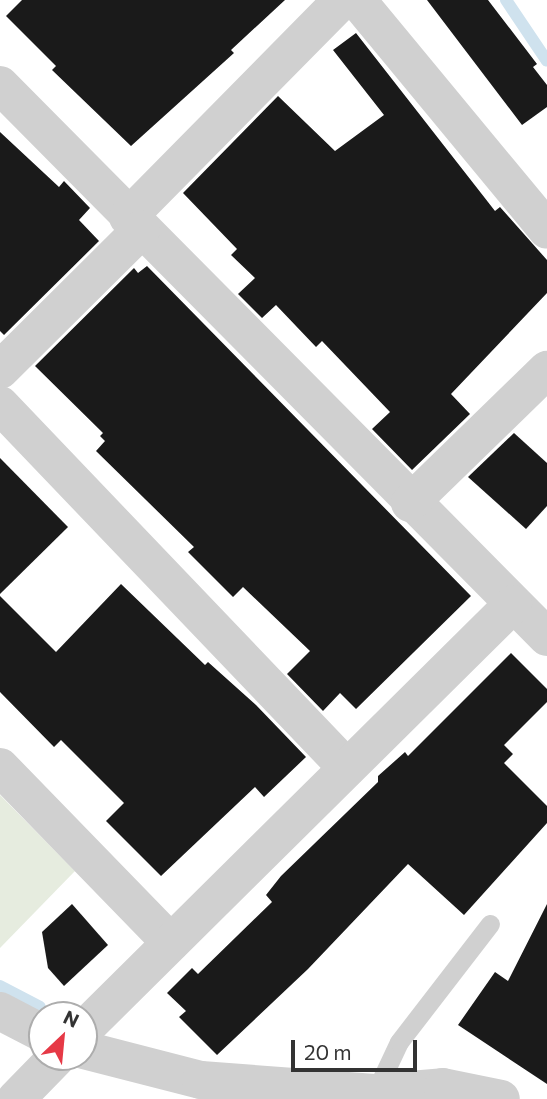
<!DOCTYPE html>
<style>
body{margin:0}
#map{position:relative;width:547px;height:1099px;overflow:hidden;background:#fff;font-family:Commissioner,sans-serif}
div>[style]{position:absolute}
.green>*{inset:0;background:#e6ecdf}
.stream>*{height:12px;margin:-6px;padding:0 6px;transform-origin:6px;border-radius:6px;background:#cfe2ee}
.building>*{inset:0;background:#1a1a1a}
.lane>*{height:19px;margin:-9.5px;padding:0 9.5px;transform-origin:9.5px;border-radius:9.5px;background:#d0d0d0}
.street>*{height:38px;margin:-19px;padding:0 19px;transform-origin:19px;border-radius:19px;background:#d0d0d0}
span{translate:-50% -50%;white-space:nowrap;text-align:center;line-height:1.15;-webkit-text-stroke:7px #fff;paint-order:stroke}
.north{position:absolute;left:28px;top:1001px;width:70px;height:70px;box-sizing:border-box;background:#fff;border:2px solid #adadad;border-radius:50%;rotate:26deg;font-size:19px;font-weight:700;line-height:28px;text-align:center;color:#333}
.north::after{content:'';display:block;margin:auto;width:24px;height:32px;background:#e63946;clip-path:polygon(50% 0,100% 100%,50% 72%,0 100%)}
.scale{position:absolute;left:291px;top:1040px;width:126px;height:32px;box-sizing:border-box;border:4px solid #333;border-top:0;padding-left:9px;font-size:21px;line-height:24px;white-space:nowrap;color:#333;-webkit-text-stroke:5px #fff;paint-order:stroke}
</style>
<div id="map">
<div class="green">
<i style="clip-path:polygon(0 795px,75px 871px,0 948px)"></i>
</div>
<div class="stream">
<i style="left:506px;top:0;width:73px;rotate:56.1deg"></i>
<i style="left:0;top:986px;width:45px;rotate:27.7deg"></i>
</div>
<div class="building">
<i style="clip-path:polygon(22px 0,285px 0,231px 50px,234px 53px,131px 146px,52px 70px,56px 66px,6px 16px)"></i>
<i style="clip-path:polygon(427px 0,488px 0,537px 64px,533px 67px,547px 85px,547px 107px,522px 125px)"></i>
<i style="clip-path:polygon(356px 33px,495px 211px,500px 207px,547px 260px,547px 293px,451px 394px,470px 414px,412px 470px,372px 429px,390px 412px,322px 341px,316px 347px,276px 305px,262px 318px,238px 294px,255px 278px,231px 255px,237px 249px,183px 193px,278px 96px,335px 151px,384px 115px,333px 50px)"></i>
<i style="clip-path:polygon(0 132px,59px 187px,64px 181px,90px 208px,79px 220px,99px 241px,4px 335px,0 331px)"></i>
<i style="clip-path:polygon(147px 266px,471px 596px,356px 709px,340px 693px,323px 711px,287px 674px,310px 651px,243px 587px,233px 597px,188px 552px,194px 547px,96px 451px,105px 441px,100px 436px,103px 433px,35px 366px,134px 268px,138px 273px)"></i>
<i style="clip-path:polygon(514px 433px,547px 463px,547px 506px,526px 529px,468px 477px)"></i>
<i style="clip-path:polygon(0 458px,68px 527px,0 594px)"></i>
<i style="clip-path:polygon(121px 584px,205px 665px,208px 662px,256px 705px,306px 757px,264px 797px,255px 787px,161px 876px,106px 821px,124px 803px,61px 740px,54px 747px,0 692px,0 596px,56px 652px)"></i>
<i style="clip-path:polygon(511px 653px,547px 689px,547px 702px,504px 745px,513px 754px,504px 763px,547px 806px,547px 823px,464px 915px,408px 864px,308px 969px,217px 1055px,179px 1017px,186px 1011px,167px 993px,192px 968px,198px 974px,272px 902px,266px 895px,281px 876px,378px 782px,378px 776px,405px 752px,408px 756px)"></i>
<i style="clip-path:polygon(72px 904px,108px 945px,64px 986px,48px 968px,42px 932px)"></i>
<i style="clip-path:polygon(547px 904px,547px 1084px,458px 1025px,495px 972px,508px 981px)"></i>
</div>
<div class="lane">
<i style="left:375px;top:1093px;width:56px;rotate:-64.8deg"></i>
<i style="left:399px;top:1042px;width:149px;rotate:-52.4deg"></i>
</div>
<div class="street">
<i style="left:357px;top:0;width:298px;rotate:50.4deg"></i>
<i style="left:0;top:85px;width:777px;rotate:45.26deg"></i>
<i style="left:128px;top:217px;width:305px;rotate:-45.4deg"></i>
<i style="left:0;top:370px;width:199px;rotate:-44.8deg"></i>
<i style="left:0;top:405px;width:502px;rotate:46.29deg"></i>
<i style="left:410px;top:503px;width:191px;rotate:-44.2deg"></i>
<i style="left:0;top:767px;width:245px;rotate:45.8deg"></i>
<i style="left:0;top:1011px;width:47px;rotate:27.6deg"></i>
<i style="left:84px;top:1029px;width:604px;rotate:-44.73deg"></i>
<i style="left:84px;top:1050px;width:121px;rotate:14.4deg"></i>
<i style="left:201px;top:1080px;width:174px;rotate:4.3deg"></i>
<i style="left:375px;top:1093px;width:68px;rotate:-5deg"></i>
<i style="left:443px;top:1087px;width:59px;rotate:11.7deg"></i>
<i style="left:16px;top:1099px;width:59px;rotate:-45.7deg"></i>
</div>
<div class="north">N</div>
<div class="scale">20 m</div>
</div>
